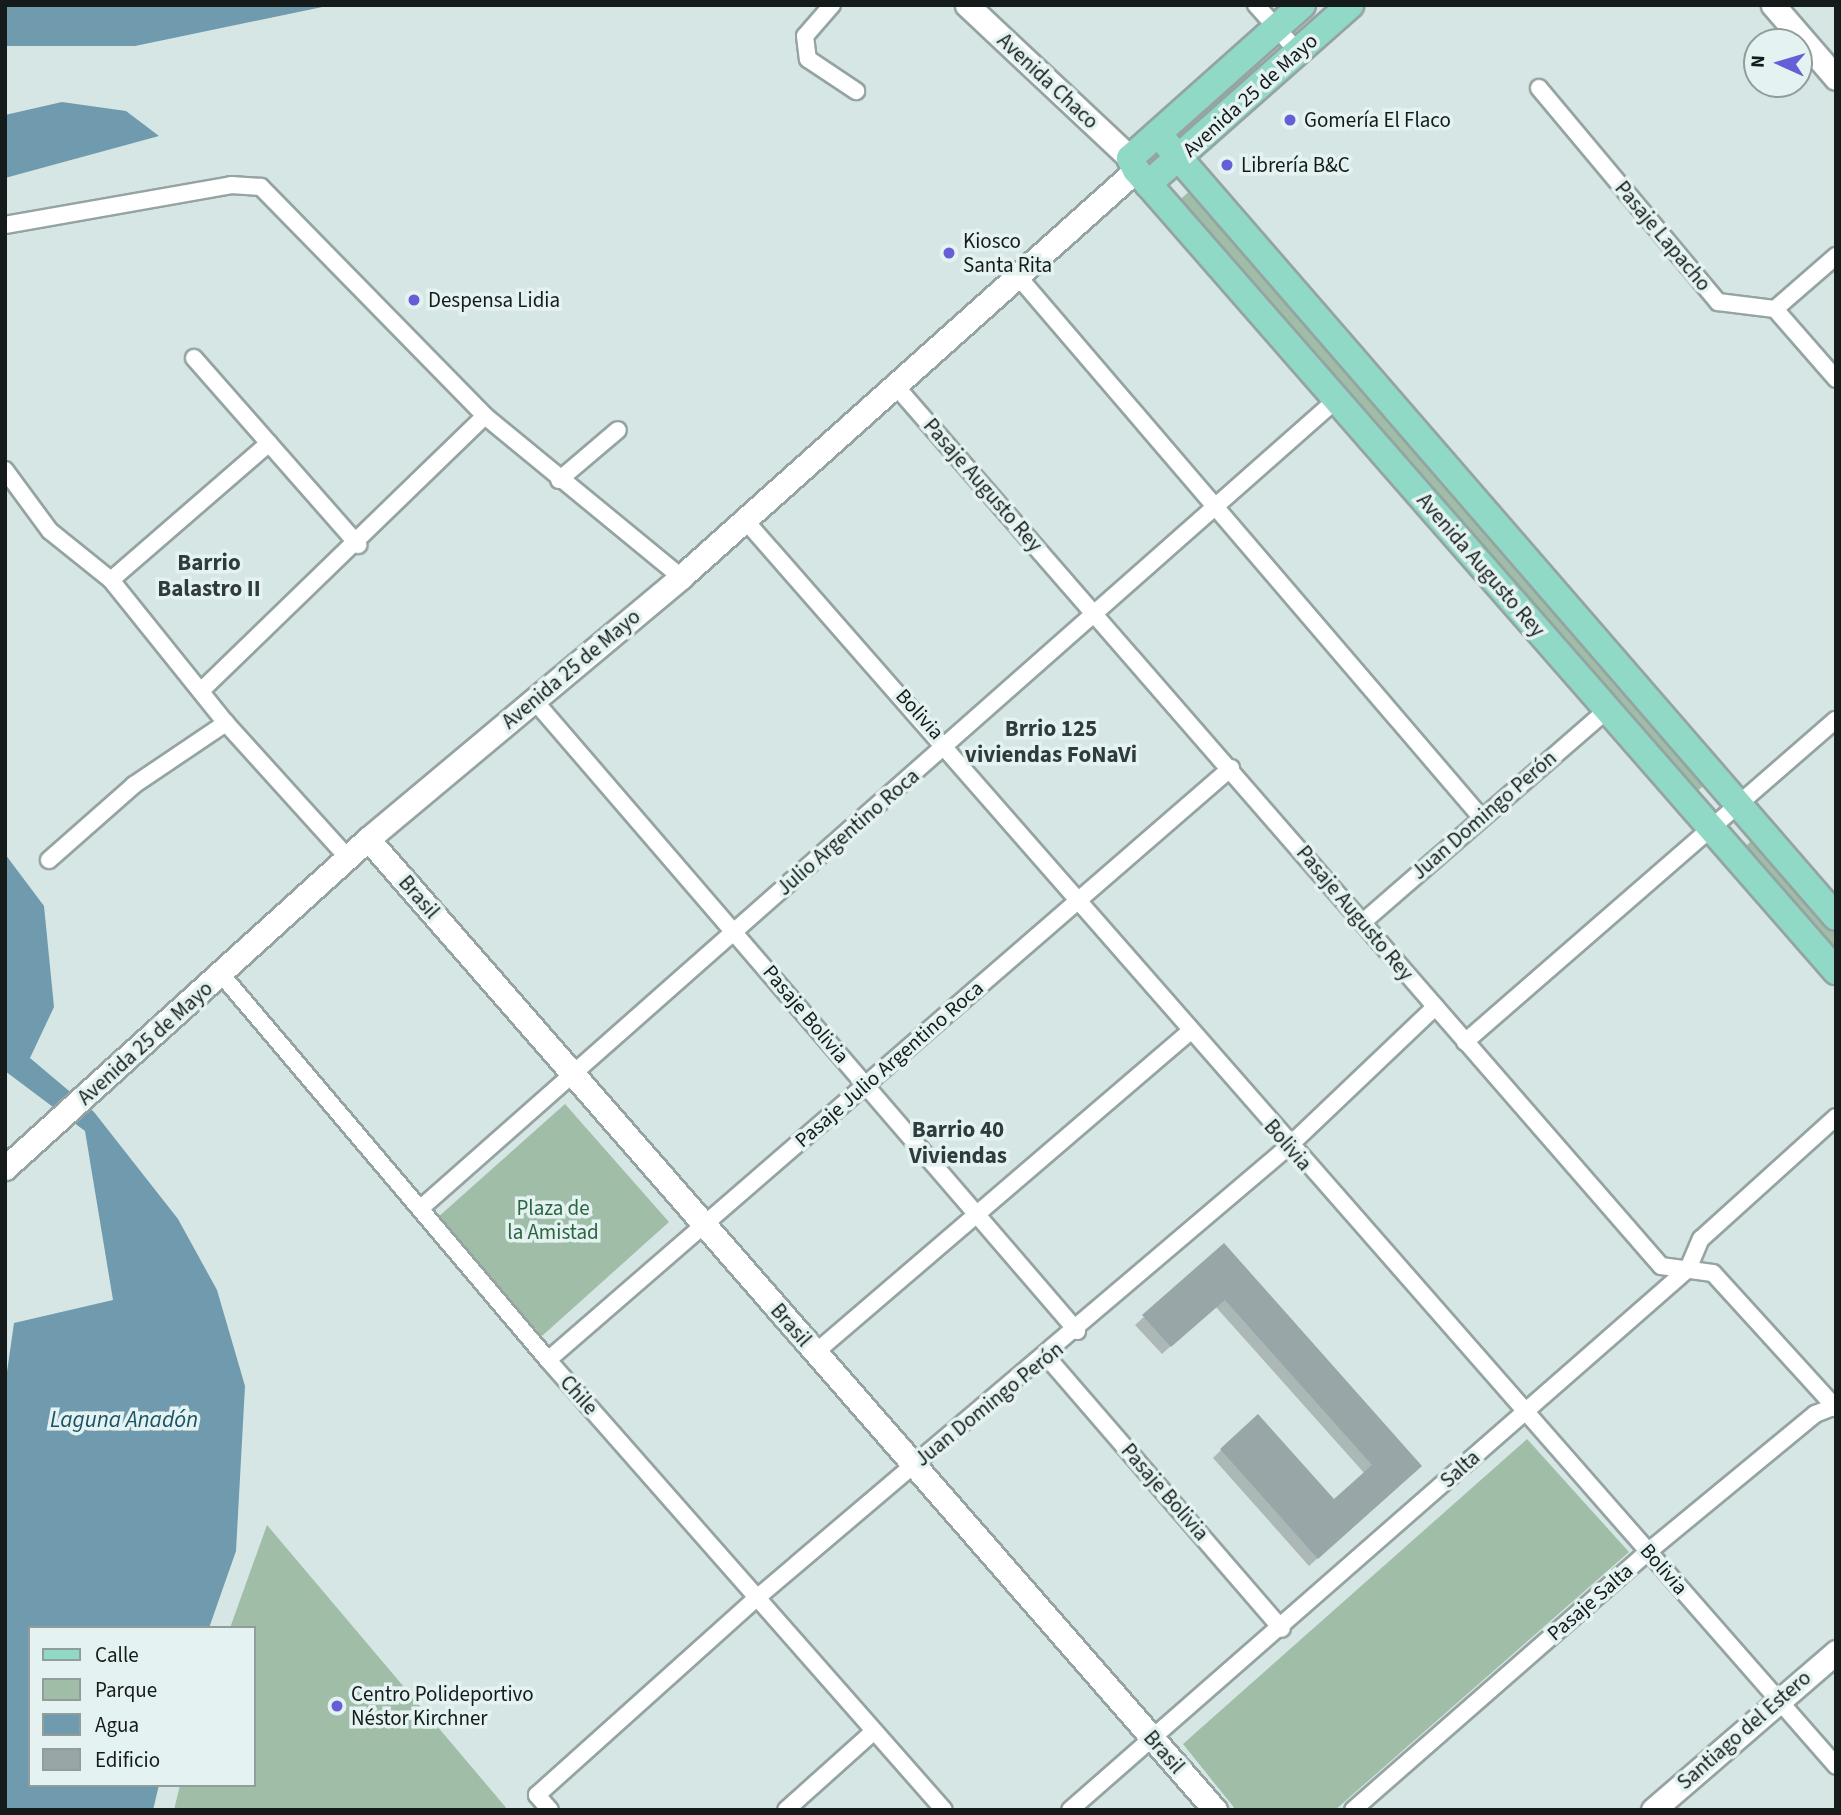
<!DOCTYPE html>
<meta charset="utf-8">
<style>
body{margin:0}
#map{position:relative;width:1841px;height:1815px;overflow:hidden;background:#d6e6e4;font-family:"Source Sans 3",sans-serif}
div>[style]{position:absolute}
.green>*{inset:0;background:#a0bda8}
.water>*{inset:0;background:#709aad}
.shadow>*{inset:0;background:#0003}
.building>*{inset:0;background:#98a6a8}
.roads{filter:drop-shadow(2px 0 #95a4a2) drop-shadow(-2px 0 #95a4a2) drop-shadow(0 2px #95a4a2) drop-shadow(0 -2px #95a4a2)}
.street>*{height:16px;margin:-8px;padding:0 8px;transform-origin:8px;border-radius:8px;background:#fff}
.secondary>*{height:23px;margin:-11.5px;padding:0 11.5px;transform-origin:11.5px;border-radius:11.5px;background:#fff}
.primary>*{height:26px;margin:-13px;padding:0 13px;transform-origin:13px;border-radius:13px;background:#90d9c6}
.dots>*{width:19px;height:19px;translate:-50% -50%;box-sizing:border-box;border:4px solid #e4f3f1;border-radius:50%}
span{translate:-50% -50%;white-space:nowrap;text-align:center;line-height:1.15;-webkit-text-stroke:7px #e4f3f1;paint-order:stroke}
.street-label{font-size:21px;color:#151b1a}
.poi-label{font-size:21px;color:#151b1a}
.left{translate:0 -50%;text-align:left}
.park-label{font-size:21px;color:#2c6542}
.neighbourhood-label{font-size:23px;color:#303c3b;font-weight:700}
.water-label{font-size:23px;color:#1a5267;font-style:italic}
.frame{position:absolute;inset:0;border:7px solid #151b1a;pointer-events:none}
.legend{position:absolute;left:28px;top:1626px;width:228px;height:161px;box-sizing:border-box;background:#e4f3f1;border:2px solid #919d9b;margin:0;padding:9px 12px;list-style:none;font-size:21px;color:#151b1a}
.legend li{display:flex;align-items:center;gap:14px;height:35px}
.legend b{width:35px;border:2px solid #919d9b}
.north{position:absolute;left:1743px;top:28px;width:70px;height:70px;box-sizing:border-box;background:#e4f3f1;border:2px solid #919d9b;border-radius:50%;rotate:274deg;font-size:19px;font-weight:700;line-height:28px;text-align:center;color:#151b1a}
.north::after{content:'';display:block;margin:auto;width:24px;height:32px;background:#665ed7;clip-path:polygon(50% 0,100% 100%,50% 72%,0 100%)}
</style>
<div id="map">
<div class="green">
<i style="clip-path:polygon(1257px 59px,1267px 71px,1183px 142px,1172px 131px)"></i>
<i style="clip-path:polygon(1191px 190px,1708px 782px,1694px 794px,1177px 202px)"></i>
<i style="clip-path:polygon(1754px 838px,1836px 932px,1836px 953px,1744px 848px)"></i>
<i style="clip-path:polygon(565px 1104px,669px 1222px,542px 1336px,437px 1218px)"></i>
<i style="clip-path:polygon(1527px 1439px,1629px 1552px,1335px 1810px,1236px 1810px,1183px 1744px)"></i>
<i style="clip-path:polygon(267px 1525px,508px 1810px,174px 1810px,180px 1785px,254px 1785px,254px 1628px,230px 1628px)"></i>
</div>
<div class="water">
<i style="clip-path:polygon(5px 5px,113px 7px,332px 5px,135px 46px,5px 46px)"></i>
<i style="clip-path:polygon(62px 102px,126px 111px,159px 136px,5px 178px,5px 115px)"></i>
<i style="clip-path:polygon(5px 854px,44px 906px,54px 1007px,30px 1058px,94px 1112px,178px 1219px,217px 1290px,245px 1386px,236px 1551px,209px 1628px,30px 1628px,30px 1785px,159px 1785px,153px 1810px,5px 1810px,5px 1386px,14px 1323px,113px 1300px,85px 1131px,5px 1071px)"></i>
</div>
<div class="shadow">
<i style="clip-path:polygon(1223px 1245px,1411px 1474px,1309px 1566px,1213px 1458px,1221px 1450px,1334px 1502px,1365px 1474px,1215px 1306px,1162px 1354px,1135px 1325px)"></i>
</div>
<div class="building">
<i style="clip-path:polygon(1224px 1243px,1422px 1466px,1318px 1559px,1220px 1449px,1258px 1414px,1334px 1499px,1372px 1465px,1225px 1300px,1171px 1347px,1142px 1315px)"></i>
</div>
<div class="roads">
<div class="street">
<i style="left:832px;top:5px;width:41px;rotate:131.1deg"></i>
<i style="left:805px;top:36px;width:23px;rotate:83deg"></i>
<i style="left:808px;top:59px;width:58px;rotate:33.7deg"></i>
<i style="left:1256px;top:5px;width:63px;rotate:48.2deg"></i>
<i style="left:1539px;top:88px;width:279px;rotate:50.1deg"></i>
<i style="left:1718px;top:302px;width:57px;rotate:7deg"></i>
<i style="left:1775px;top:309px;width:93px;rotate:48.9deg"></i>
<i style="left:5px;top:225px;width:230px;rotate:-10deg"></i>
<i style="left:231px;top:185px;width:30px;rotate:4deg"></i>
<i style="left:261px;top:187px;width:320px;rotate:45.6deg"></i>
<i style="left:485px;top:416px;width:254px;rotate:39.4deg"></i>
<i style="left:1016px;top:274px;width:713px;rotate:49.43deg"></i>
<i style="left:1775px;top:309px;width:81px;rotate:-41deg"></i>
<i style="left:194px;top:358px;width:249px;rotate:48.7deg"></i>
<i style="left:894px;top:384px;width:1169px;rotate:48.99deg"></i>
<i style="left:1661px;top:1266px;width:52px;rotate:7.7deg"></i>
<i style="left:1713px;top:1273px;width:183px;rotate:47.7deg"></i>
<i style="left:5px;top:470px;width:76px;rotate:53.6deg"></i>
<i style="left:50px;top:531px;width:78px;rotate:38.8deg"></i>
<i style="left:111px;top:580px;width:184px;rotate:51.2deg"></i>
<i style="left:226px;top:723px;width:182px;rotate:47.9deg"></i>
<i style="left:559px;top:480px;width:77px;rotate:-40.3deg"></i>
<i style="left:745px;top:520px;width:1656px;rotate:48.79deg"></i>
<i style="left:111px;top:580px;width:209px;rotate:-40.9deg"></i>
<i style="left:204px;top:688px;width:391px;rotate:-44.1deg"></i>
<i style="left:533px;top:699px;width:834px;rotate:49.28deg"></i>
<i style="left:49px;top:860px;width:113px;rotate:-41.4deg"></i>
<i style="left:134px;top:785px;width:111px;rotate:-34deg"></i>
<i style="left:1363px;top:922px;width:323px;rotate:-41deg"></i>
<i style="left:221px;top:974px;width:506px;rotate:49.73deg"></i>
<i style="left:548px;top:1360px;width:599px;rotate:48.65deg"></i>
<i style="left:1465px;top:1042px;width:491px;rotate:-41deg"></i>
<i style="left:421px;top:1208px;width:1221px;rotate:-41.45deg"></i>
<i style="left:816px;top:1352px;width:493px;rotate:-40.6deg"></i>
<i style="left:1047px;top:1357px;width:359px;rotate:49.2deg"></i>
<i style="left:548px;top:1360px;width:904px;rotate:-40.92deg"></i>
<i style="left:550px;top:1810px;width:20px;rotate:-131deg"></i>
<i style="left:537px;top:1795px;width:297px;rotate:-41.9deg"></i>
<i style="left:758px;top:1597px;width:697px;rotate:-40.34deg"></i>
<i style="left:1289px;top:1146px;width:202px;rotate:-43.6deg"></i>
<i style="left:786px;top:1810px;width:118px;rotate:-41.9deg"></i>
<i style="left:1070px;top:1810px;width:821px;rotate:-41.2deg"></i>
<i style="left:1688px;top:1269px;width:33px;rotate:-67deg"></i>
<i style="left:1701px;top:1239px;width:182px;rotate:-42.1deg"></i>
<i style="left:1353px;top:1810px;width:393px;rotate:-41.2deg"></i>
<i style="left:1649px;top:1551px;width:215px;rotate:-39.5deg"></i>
<i style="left:1815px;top:1414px;width:22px;rotate:-21deg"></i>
</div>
<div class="secondary">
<i style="left:967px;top:5px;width:224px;rotate:43.2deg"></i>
<i style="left:1773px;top:5px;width:96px;rotate:49.2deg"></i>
<i style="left:368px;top:839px;width:1289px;rotate:48.9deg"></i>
<i style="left:5px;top:1168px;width:490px;rotate:-42.2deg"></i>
<i style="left:368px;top:839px;width:408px;rotate:-39.9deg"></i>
<i style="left:681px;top:577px;width:610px;rotate:-41.81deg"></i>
<i style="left:1653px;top:1810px;width:242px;rotate:-40.8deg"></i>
</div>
<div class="primary">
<i style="left:1302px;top:5px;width:230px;rotate:138.3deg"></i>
<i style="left:1130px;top:158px;width:13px;rotate:63deg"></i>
<i style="left:1136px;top:170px;width:1064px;rotate:48.85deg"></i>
<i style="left:1159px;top:135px;width:1034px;rotate:49.12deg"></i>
<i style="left:1148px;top:184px;width:270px;rotate:-41.5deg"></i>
</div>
</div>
<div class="dots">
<i style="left:1290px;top:120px;background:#665ed7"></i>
<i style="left:1227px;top:165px;background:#665ed7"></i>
<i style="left:949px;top:253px;background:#665ed7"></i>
<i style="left:414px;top:300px;background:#665ed7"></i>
<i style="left:337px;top:1706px;background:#665ed7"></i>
</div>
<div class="street-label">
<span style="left:1048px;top:81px;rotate:43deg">Avenida Chaco</span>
<span style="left:1250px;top:95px;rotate:-42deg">Avenida 25 de Mayo</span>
<span style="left:1663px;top:236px;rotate:50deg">Pasaje Lapacho</span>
<span style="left:983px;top:485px;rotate:49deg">Pasaje Augusto Rey</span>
<span style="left:1481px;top:565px;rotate:49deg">Avenida Augusto Rey</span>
<span style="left:571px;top:669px;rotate:-40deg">Avenida 25 de Mayo</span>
<span style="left:920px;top:714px;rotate:48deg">Bolivia</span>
<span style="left:1484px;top:815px;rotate:-41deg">Juan Domingo Perón</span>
<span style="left:848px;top:832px;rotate:-41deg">Julio Argentino Roca</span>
<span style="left:419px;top:897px;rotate:49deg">Brasil</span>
<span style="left:1355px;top:913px;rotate:50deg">Pasaje Augusto Rey</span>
<span style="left:806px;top:1014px;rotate:50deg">Pasaje Bolivia</span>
<span style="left:145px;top:1043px;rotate:-42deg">Avenida 25 de Mayo</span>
<span style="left:889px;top:1064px;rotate:-41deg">Pasaje Julio Argentino Roca</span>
<span style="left:1288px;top:1145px;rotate:49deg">Bolivia</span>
<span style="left:791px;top:1325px;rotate:49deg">Brasil</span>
<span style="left:579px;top:1395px;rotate:48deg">Chile</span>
<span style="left:989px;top:1404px;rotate:-39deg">Juan Domingo Perón</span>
<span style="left:1460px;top:1469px;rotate:-42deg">Salta</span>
<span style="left:1165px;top:1492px;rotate:49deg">Pasaje Bolivia</span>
<span style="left:1664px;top:1569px;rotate:49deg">Bolivia</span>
<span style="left:1590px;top:1602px;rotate:-41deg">Pasaje Salta</span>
<span style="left:1744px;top:1730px;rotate:-41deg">Santiago del Estero</span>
<span style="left:1164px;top:1752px;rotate:49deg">Brasil</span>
</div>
<div class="poi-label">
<span class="left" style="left:1304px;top:120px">Gomería El Flaco</span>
<span class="left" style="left:1241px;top:165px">Librería B&amp;C</span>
<span class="left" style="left:963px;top:253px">Kiosco<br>Santa Rita</span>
<span class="left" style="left:428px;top:300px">Despensa Lidia</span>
<span class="left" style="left:351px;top:1706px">Centro Polideportivo<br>Néstor Kirchner</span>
</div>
<div class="park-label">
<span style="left:553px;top:1220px">Plaza de<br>la Amistad</span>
</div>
<div class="neighbourhood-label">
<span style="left:209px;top:576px">Barrio<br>Balastro II</span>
<span style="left:1051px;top:742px">Brrio 125<br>viviendas FoNaVi</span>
<span style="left:958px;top:1143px">Barrio 40<br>Viviendas</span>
</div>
<div class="water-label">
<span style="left:124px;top:1420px">Laguna Anadón</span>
</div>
<div class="frame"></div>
<ul class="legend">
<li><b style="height:9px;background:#90d9c6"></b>Calle</li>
<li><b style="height:19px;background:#a0bda8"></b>Parque</li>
<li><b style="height:19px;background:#709aad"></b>Agua</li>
<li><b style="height:19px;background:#98a6a8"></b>Edificio</li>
</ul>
<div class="north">N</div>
</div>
